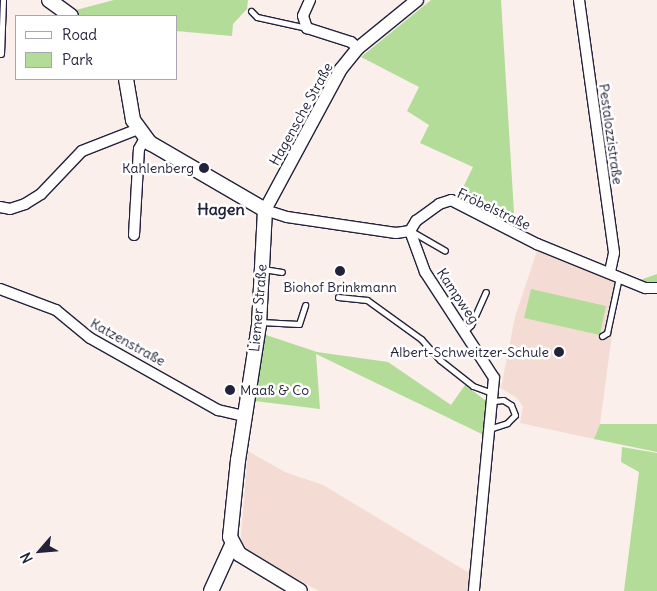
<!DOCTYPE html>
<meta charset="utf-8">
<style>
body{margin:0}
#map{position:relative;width:657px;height:591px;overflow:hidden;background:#faefeb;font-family:Delius,sans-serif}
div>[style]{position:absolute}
.built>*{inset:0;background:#f4dcd4}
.green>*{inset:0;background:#b3dc99}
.roads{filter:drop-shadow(1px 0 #22223b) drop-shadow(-1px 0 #22223b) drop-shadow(0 1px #22223b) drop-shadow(0 -1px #22223b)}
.service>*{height:5px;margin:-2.5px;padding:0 2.5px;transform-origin:2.5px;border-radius:2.5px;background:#fff}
.minor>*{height:10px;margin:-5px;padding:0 5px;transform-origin:5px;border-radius:5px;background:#fff}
.tertiary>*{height:12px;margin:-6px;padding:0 6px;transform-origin:6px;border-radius:6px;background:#fff}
.secondary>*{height:14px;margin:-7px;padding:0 7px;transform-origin:7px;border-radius:7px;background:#fff}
.dots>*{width:14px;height:14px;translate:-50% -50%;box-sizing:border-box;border:2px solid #fff;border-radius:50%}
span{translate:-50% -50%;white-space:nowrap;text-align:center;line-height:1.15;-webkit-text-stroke:5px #fff;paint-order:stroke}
.street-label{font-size:14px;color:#22223b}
.poi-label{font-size:14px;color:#22223b}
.right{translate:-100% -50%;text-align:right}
.left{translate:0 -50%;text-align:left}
.quarter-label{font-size:16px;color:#22223b;font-weight:700}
.legend{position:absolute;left:15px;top:15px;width:162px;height:65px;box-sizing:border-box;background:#fff;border:1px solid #a7a7b1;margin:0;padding:6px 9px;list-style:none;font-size:15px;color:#22223b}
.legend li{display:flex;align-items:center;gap:10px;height:25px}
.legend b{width:25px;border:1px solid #a7a7b1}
.north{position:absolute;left:15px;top:526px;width:50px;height:50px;-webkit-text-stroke:4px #fff;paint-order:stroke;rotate:243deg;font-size:14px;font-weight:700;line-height:20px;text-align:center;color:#22223b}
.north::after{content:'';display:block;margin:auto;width:18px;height:22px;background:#22223b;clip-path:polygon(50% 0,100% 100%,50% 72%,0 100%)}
</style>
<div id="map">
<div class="built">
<i style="clip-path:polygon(537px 251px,619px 282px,600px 424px,594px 439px,520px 423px,523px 407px,517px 398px,501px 388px,515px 317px)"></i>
<i style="clip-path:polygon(248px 451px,287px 473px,323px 485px,471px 574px,472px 591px,319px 591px,240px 548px)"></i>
</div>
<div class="green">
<i style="clip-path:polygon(114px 0,248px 0,247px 9px,233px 24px,232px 36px,176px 31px,176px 16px,78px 16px,72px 11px)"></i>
<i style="clip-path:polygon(431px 0,501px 0,515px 229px,455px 204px,473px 167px,420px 143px,429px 125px,407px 111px,419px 87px,361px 57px)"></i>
<i style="clip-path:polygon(657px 274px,657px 285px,637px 281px)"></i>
<i style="clip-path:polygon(531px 289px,606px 306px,600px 335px,524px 318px)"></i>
<i style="clip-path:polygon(263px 334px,317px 352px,388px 362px,451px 405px,465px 385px,490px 404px,488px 437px,316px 354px,320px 409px,255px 401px)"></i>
<i style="clip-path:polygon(600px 424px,657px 424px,657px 452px,594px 439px)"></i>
<i style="clip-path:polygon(622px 447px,657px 453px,657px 591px,624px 591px,639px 472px,621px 462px)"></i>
</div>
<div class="roads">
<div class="service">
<i style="left:251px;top:11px;width:8px;rotate:45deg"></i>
<i style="left:257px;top:17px;width:51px;rotate:12.4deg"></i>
<i style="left:1px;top:54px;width:54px;rotate:-87.9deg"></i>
<i style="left:411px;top:231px;width:39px;rotate:30deg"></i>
<i style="left:263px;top:269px;width:19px;rotate:9deg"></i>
<i style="left:338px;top:297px;width:29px;rotate:6deg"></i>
<i style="left:367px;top:300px;width:67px;rotate:35.8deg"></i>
<i style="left:421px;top:339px;width:28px;rotate:48deg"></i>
<i style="left:440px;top:360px;width:42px;rotate:38.2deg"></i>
<i style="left:473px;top:386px;width:20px;rotate:20deg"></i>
<i style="left:260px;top:322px;width:39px;rotate:3deg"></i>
<i style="left:299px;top:324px;width:20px;rotate:-72deg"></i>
<i style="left:465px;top:331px;width:8px;rotate:-45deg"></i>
<i style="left:471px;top:325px;width:36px;rotate:-66deg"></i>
<i style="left:602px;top:336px;width:6px;rotate:-31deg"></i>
<i style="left:607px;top:333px;width:57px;rotate:-77.9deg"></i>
<i style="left:492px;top:428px;width:16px;rotate:-18deg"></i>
<i style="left:507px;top:423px;width:11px;rotate:-45deg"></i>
<i style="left:515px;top:415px;width:11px;rotate:-112deg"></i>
<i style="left:511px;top:405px;width:9px;rotate:-148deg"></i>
<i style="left:503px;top:400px;width:9px;rotate:174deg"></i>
</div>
<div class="minor">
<i style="left:310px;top:0;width:17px;rotate:114deg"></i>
<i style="left:303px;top:16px;width:13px;rotate:72deg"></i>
<i style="left:307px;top:28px;width:46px;rotate:17.7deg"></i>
<i style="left:351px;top:42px;width:9px;rotate:41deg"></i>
<i style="left:579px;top:0;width:255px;rotate:82.1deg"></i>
<i style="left:614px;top:253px;width:19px;rotate:102deg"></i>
<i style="left:0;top:207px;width:10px;rotate:11deg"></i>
<i style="left:10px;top:209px;width:16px;rotate:-18deg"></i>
<i style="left:25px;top:204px;width:19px;rotate:-32deg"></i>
<i style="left:41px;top:194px;width:59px;rotate:-46.4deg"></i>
<i style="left:82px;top:151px;width:60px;rotate:-21.4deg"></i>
<i style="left:265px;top:210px;width:23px;rotate:18deg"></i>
<i style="left:287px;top:217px;width:110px;rotate:8.4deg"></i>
<i style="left:396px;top:233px;width:14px;rotate:-8deg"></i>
<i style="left:410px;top:231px;width:12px;rotate:-59deg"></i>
<i style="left:416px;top:221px;width:29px;rotate:-36deg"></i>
<i style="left:439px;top:204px;width:13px;rotate:-18deg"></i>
<i style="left:451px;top:200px;width:97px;rotate:27.1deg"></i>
<i style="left:537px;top:244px;width:117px;rotate:22.2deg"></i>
<i style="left:645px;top:288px;width:12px"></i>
<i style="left:410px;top:231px;width:44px;rotate:69.9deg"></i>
<i style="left:425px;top:272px;width:126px;rotate:56.9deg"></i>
<i style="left:494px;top:378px;width:214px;rotate:95.4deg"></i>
<i style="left:134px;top:235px;width:86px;rotate:-86.7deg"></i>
<i style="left:139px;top:149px;width:13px;rotate:-61deg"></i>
<i style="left:0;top:289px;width:60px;rotate:20.6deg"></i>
<i style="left:56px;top:310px;width:44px;rotate:39.5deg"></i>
<i style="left:90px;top:338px;width:147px;rotate:29.4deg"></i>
<i style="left:218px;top:410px;width:27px;rotate:13deg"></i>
</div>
<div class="tertiary">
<i style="left:265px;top:210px;width:160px;rotate:-61.7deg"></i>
<i style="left:341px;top:69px;width:27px;rotate:-51deg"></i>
<i style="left:358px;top:48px;width:76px;rotate:-39.1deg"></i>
</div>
<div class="secondary">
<i style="left:49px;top:0;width:27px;rotate:36deg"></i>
<i style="left:126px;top:79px;width:42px;rotate:80.3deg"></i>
<i style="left:133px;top:120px;width:29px;rotate:54deg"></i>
<i style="left:150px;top:143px;width:133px;rotate:30.2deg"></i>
<i style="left:265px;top:210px;width:115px;rotate:93deg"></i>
<i style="left:259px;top:325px;width:137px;rotate:98.8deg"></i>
<i style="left:238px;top:460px;width:77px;rotate:95.9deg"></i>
<i style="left:230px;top:537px;width:19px;rotate:62deg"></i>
<i style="left:239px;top:554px;width:71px;rotate:31.2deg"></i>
<i style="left:211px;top:591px;width:51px;rotate:-65.5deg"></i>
</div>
</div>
<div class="dots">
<i style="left:204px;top:168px;background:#22223b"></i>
<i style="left:340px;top:271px;background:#22223b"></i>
<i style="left:559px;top:352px;background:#22223b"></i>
<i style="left:230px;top:390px;background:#22223b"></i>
</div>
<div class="street-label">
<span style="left:301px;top:114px;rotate:-61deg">Hagensche Straße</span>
<span style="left:611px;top:134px;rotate:82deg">Pestalozzistraße</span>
<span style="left:494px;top:209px;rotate:25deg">Fröbelstraße</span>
<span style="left:458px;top:296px;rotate:56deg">Kampweg</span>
<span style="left:258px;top:308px;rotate:-85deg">Liemer Straße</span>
<span style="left:128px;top:342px;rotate:29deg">Katzenstraße</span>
</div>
<div class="poi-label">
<span class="right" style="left:194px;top:168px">Kahlenberg</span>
<span style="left:340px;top:287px">Biohof Brinkmann</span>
<span class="right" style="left:549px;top:352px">Albert-Schweitzer-Schule</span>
<span class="left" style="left:240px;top:390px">Maaß &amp; Co</span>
</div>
<div class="quarter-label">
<span style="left:221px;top:209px">Hagen</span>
</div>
<ul class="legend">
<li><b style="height:6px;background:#fff"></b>Road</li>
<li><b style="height:14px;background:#b3dc99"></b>Park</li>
</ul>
<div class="north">N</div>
</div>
